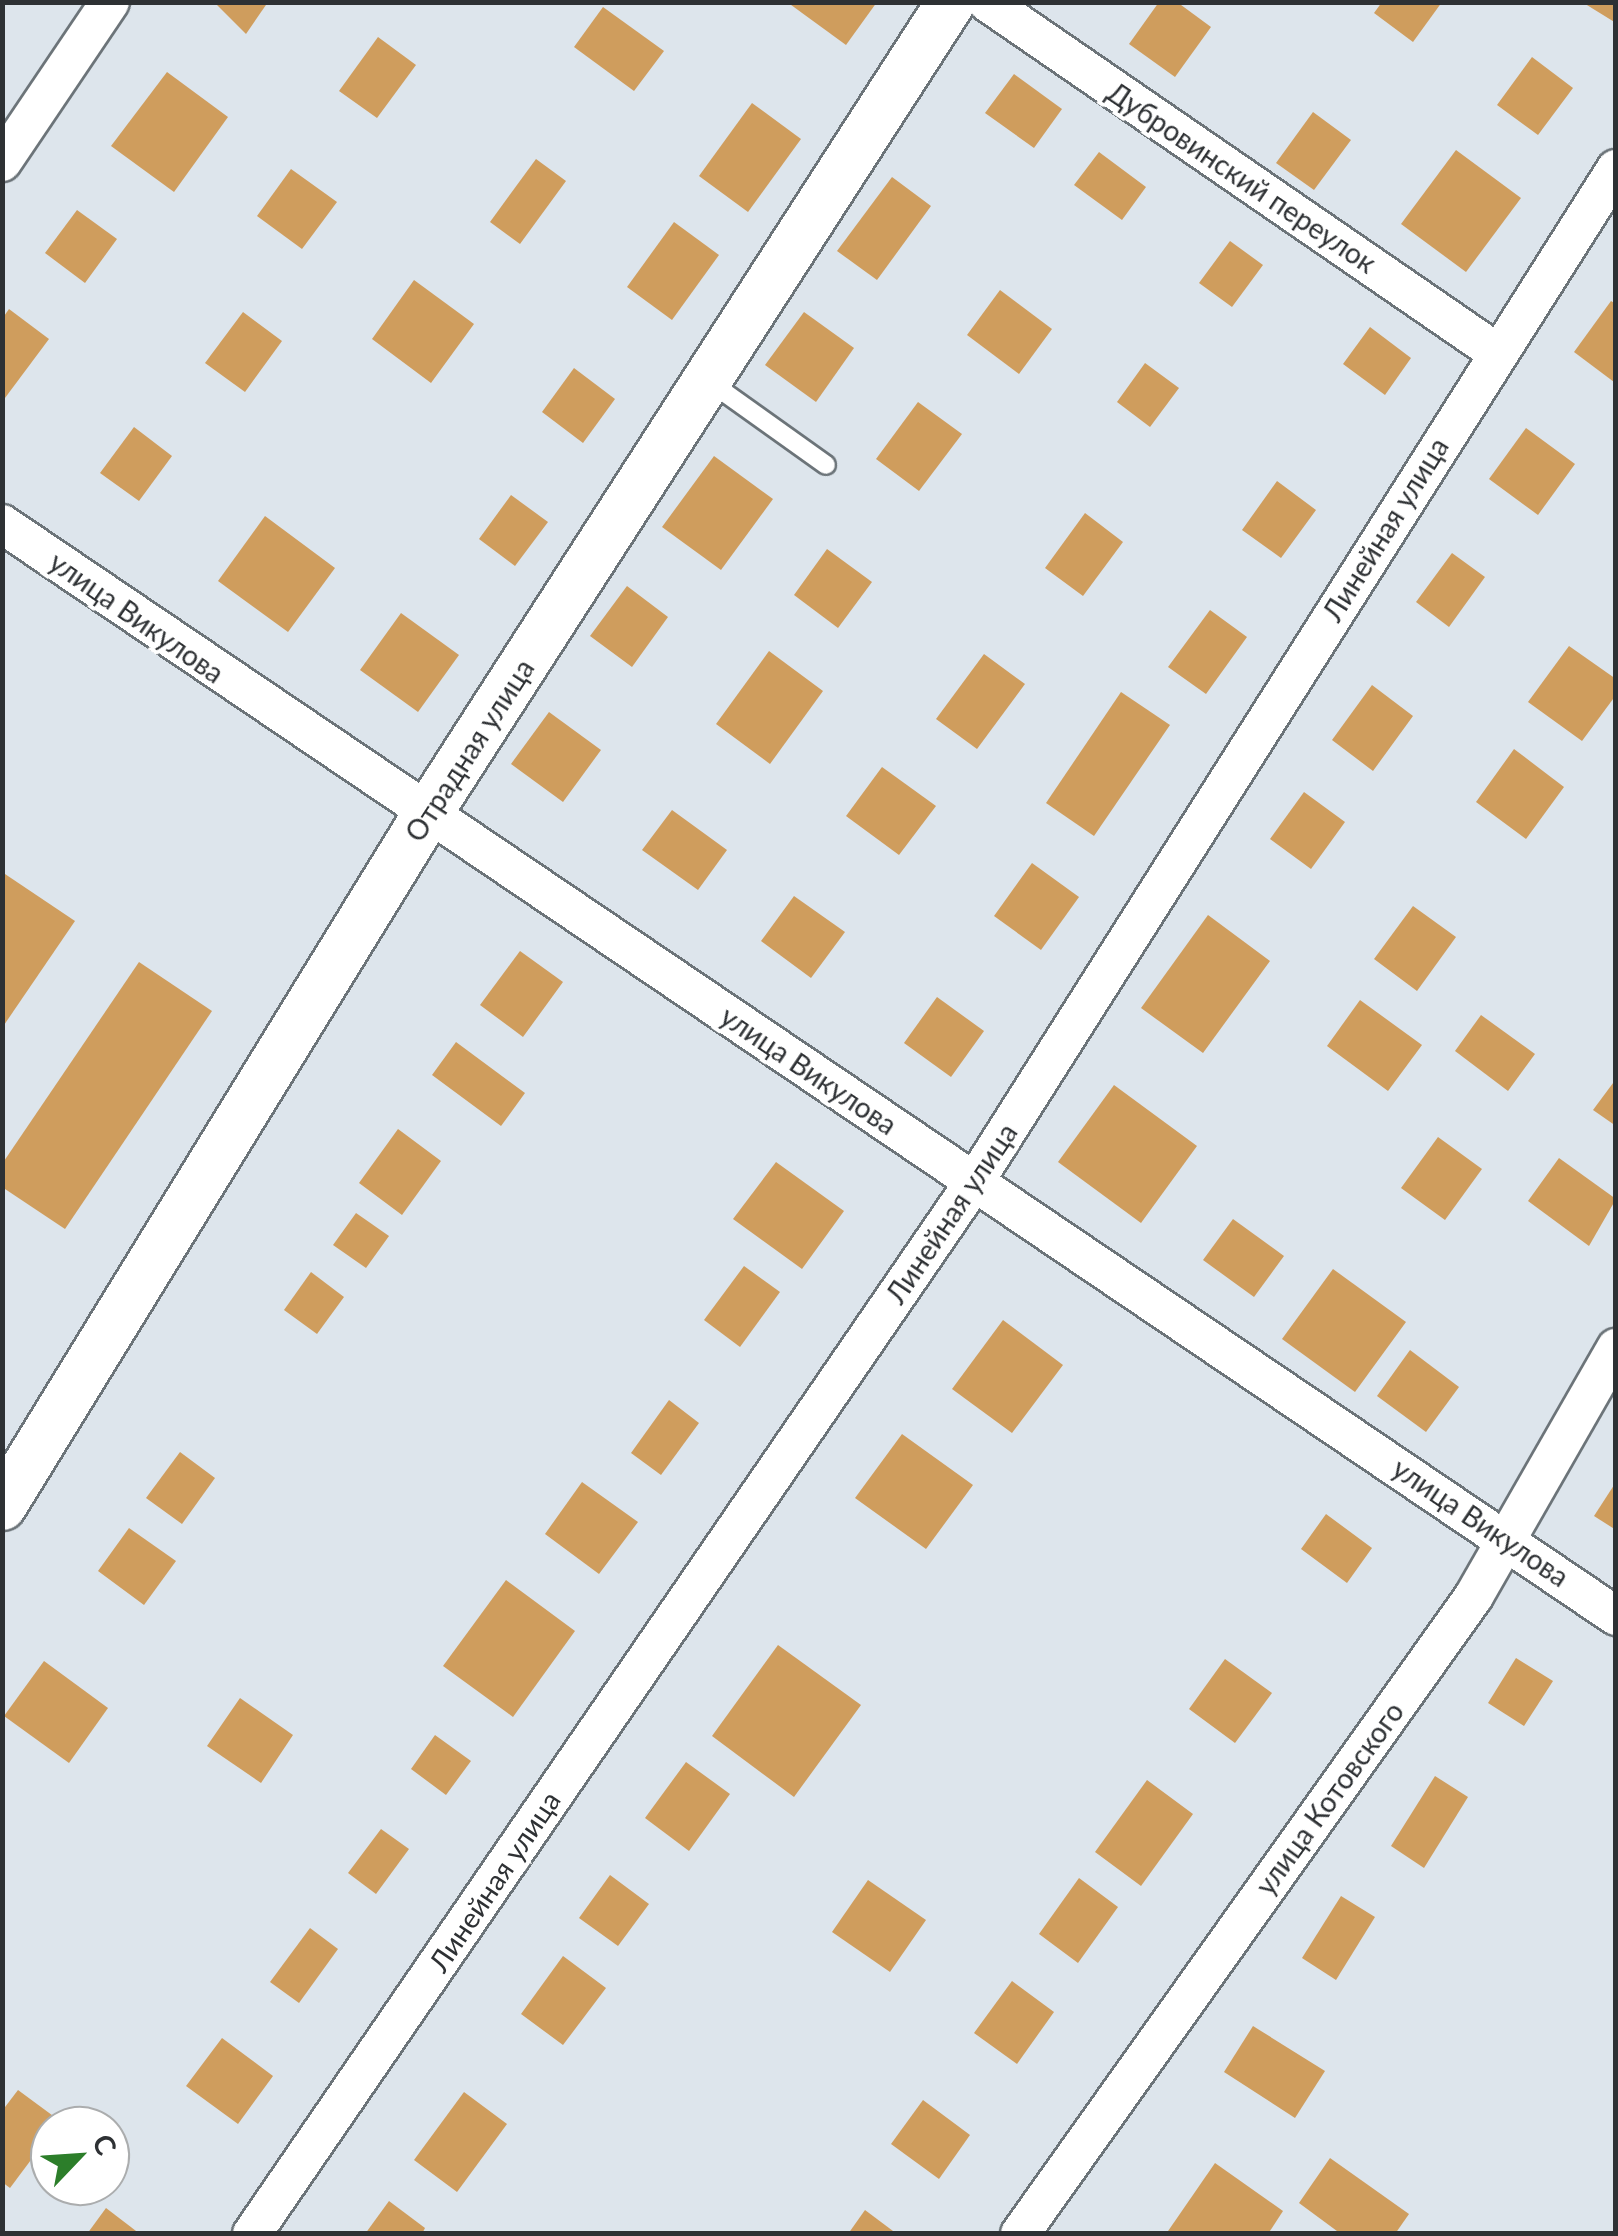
<!DOCTYPE html>
<meta charset="utf-8">
<style>
body{margin:0}
#map{position:relative;width:1618px;height:2236px;overflow:hidden;background:#dde5ec;font-family:Lato,sans-serif}
div>[style]{position:absolute}
.building>*{inset:0;background:#cf9d5d}
.roads{filter:drop-shadow(2px 0 #6c7479) drop-shadow(-2px 0 #6c7479) drop-shadow(0 2px #6c7479) drop-shadow(0 -2px #6c7479)}
.service>*{height:18px;margin:-9px;padding:0 9px;transform-origin:9px;border-radius:9px;background:#fff}
.minor>*{height:38px;margin:-19px;padding:0 19px;transform-origin:19px;border-radius:19px;background:#fff}
.tertiary>*{height:48px;margin:-24px;padding:0 24px;transform-origin:24px;border-radius:24px;background:#fff}
span{translate:-50% -50%;white-space:nowrap;text-align:center;line-height:1.15;-webkit-text-stroke:8px #fff;paint-order:stroke}
.street-label{font-size:28px;color:#2e3134}
.frame{position:absolute;inset:0;border:5px solid #2e3134;pointer-events:none}
.north{position:absolute;left:30px;top:2106px;width:100px;height:100px;box-sizing:border-box;background:#fff;border:2px solid #abadae;border-radius:50%;rotate:65deg;font-size:28px;font-weight:700;line-height:40px;text-align:center;color:#2e3134}
.north::after{content:'';display:block;margin:auto;width:35px;height:45px;background:#2c7e2a;clip-path:polygon(50% 0,100% 100%,50% 72%,0 100%)}
</style>
<div id="map">
<div class="building">
<i style="clip-path:polygon(214px 2px,268px 2px,246px 34px)"></i>
<i style="clip-path:polygon(787px 2px,877px 2px,846px 45px)"></i>
<i style="clip-path:polygon(1159px 2px,1177px 2px,1211px 27px,1175px 77px,1129px 44px)"></i>
<i style="clip-path:polygon(1382px 2px,1442px 2px,1413px 42px,1374px 13px)"></i>
<i style="clip-path:polygon(1582px 2px,1616px 2px,1616px 23px)"></i>
<i style="clip-path:polygon(603px 7px,664px 51px,634px 91px,574px 47px)"></i>
<i style="clip-path:polygon(378px 37px,416px 65px,377px 118px,339px 91px)"></i>
<i style="clip-path:polygon(1532px 57px,1573px 88px,1538px 135px,1497px 105px)"></i>
<i style="clip-path:polygon(167px 72px,228px 117px,174px 192px,111px 146px)"></i>
<i style="clip-path:polygon(1014px 74px,1062px 109px,1034px 148px,985px 113px)"></i>
<i style="clip-path:polygon(752px 103px,801px 139px,748px 212px,699px 176px)"></i>
<i style="clip-path:polygon(1313px 112px,1351px 140px,1314px 190px,1276px 163px)"></i>
<i style="clip-path:polygon(1456px 150px,1521px 198px,1466px 272px,1401px 224px)"></i>
<i style="clip-path:polygon(1099px 152px,1146px 187px,1122px 220px,1074px 185px)"></i>
<i style="clip-path:polygon(536px 159px,566px 181px,520px 244px,490px 222px)"></i>
<i style="clip-path:polygon(291px 169px,337px 202px,302px 249px,257px 216px)"></i>
<i style="clip-path:polygon(892px 177px,931px 206px,877px 280px,837px 251px)"></i>
<i style="clip-path:polygon(77px 210px,117px 239px,85px 283px,45px 253px)"></i>
<i style="clip-path:polygon(674px 222px,719px 255px,672px 320px,627px 287px)"></i>
<i style="clip-path:polygon(1230px 241px,1263px 265px,1232px 307px,1199px 283px)"></i>
<i style="clip-path:polygon(414px 280px,474px 324px,431px 383px,372px 339px)"></i>
<i style="clip-path:polygon(1000px 290px,1052px 329px,1019px 374px,967px 335px)"></i>
<i style="clip-path:polygon(1611px 301px,1616px 304px,1614px 382px,1574px 352px)"></i>
<i style="clip-path:polygon(9px 309px,49px 339px,2px 402px,2px 319px)"></i>
<i style="clip-path:polygon(243px 312px,282px 341px,245px 392px,205px 363px)"></i>
<i style="clip-path:polygon(804px 312px,854px 348px,816px 402px,765px 365px)"></i>
<i style="clip-path:polygon(1370px 327px,1411px 358px,1385px 395px,1343px 364px)"></i>
<i style="clip-path:polygon(1145px 363px,1179px 388px,1150px 427px,1117px 402px)"></i>
<i style="clip-path:polygon(574px 368px,615px 399px,583px 443px,542px 412px)"></i>
<i style="clip-path:polygon(918px 402px,962px 434px,919px 491px,876px 459px)"></i>
<i style="clip-path:polygon(134px 427px,172px 456px,139px 501px,100px 473px)"></i>
<i style="clip-path:polygon(1526px 428px,1575px 464px,1538px 515px,1489px 479px)"></i>
<i style="clip-path:polygon(714px 456px,773px 499px,721px 570px,662px 527px)"></i>
<i style="clip-path:polygon(1277px 481px,1316px 510px,1281px 558px,1242px 530px)"></i>
<i style="clip-path:polygon(511px 495px,548px 522px,515px 566px,479px 539px)"></i>
<i style="clip-path:polygon(1085px 513px,1123px 542px,1083px 596px,1045px 568px)"></i>
<i style="clip-path:polygon(265px 516px,335px 568px,288px 632px,218px 581px)"></i>
<i style="clip-path:polygon(827px 549px,872px 582px,838px 628px,794px 595px)"></i>
<i style="clip-path:polygon(1452px 553px,1485px 577px,1449px 627px,1416px 602px)"></i>
<i style="clip-path:polygon(627px 586px,668px 617px,632px 667px,590px 636px)"></i>
<i style="clip-path:polygon(1210px 610px,1247px 637px,1206px 694px,1168px 667px)"></i>
<i style="clip-path:polygon(401px 613px,459px 655px,418px 712px,360px 670px)"></i>
<i style="clip-path:polygon(1569px 646px,1616px 679px,1616px 695px,1582px 741px,1528px 702px)"></i>
<i style="clip-path:polygon(769px 651px,823px 691px,770px 764px,716px 724px)"></i>
<i style="clip-path:polygon(984px 654px,1025px 684px,977px 749px,936px 719px)"></i>
<i style="clip-path:polygon(1372px 685px,1413px 716px,1373px 771px,1332px 740px)"></i>
<i style="clip-path:polygon(1121px 692px,1170px 725px,1094px 836px,1046px 803px)"></i>
<i style="clip-path:polygon(549px 712px,601px 750px,563px 802px,511px 764px)"></i>
<i style="clip-path:polygon(1514px 749px,1564px 787px,1526px 839px,1476px 802px)"></i>
<i style="clip-path:polygon(882px 767px,936px 806px,899px 855px,846px 816px)"></i>
<i style="clip-path:polygon(1304px 792px,1345px 822px,1311px 869px,1270px 839px)"></i>
<i style="clip-path:polygon(672px 810px,727px 850px,698px 890px,642px 850px)"></i>
<i style="clip-path:polygon(1032px 863px,1079px 897px,1041px 950px,994px 916px)"></i>
<i style="clip-path:polygon(2px 872px,75px 921px,2px 1028px)"></i>
<i style="clip-path:polygon(794px 896px,845px 932px,811px 978px,761px 941px)"></i>
<i style="clip-path:polygon(1413px 906px,1456px 937px,1417px 991px,1374px 959px)"></i>
<i style="clip-path:polygon(1208px 915px,1270px 961px,1203px 1053px,1141px 1008px)"></i>
<i style="clip-path:polygon(520px 951px,563px 982px,523px 1037px,480px 1005px)"></i>
<i style="clip-path:polygon(139px 962px,212px 1011px,65px 1229px,2px 1187px,2px 1164px)"></i>
<i style="clip-path:polygon(937px 997px,984px 1031px,951px 1077px,904px 1043px)"></i>
<i style="clip-path:polygon(1360px 1000px,1422px 1045px,1388px 1091px,1327px 1046px)"></i>
<i style="clip-path:polygon(1481px 1015px,1535px 1054px,1508px 1091px,1455px 1051px)"></i>
<i style="clip-path:polygon(456px 1042px,525px 1093px,501px 1126px,432px 1075px)"></i>
<i style="clip-path:polygon(1616px 1079px,1616px 1126px,1593px 1110px)"></i>
<i style="clip-path:polygon(1114px 1085px,1197px 1146px,1141px 1223px,1058px 1162px)"></i>
<i style="clip-path:polygon(398px 1129px,441px 1161px,402px 1215px,359px 1183px)"></i>
<i style="clip-path:polygon(1438px 1137px,1482px 1169px,1445px 1220px,1401px 1188px)"></i>
<i style="clip-path:polygon(1559px 1158px,1616px 1199px,1589px 1246px,1528px 1201px)"></i>
<i style="clip-path:polygon(776px 1162px,844px 1211px,802px 1269px,733px 1219px)"></i>
<i style="clip-path:polygon(356px 1213px,389px 1236px,366px 1268px,333px 1245px)"></i>
<i style="clip-path:polygon(1233px 1219px,1284px 1256px,1254px 1297px,1203px 1260px)"></i>
<i style="clip-path:polygon(744px 1266px,780px 1292px,740px 1347px,704px 1320px)"></i>
<i style="clip-path:polygon(1333px 1269px,1406px 1322px,1355px 1392px,1282px 1339px)"></i>
<i style="clip-path:polygon(311px 1272px,344px 1297px,317px 1334px,284px 1310px)"></i>
<i style="clip-path:polygon(1003px 1320px,1063px 1365px,1012px 1433px,952px 1389px)"></i>
<i style="clip-path:polygon(1410px 1350px,1459px 1387px,1426px 1432px,1377px 1396px)"></i>
<i style="clip-path:polygon(669px 1400px,699px 1423px,661px 1475px,631px 1453px)"></i>
<i style="clip-path:polygon(902px 1434px,973px 1485px,926px 1549px,855px 1498px)"></i>
<i style="clip-path:polygon(180px 1452px,215px 1478px,182px 1524px,146px 1498px)"></i>
<i style="clip-path:polygon(582px 1482px,638px 1522px,599px 1574px,545px 1534px)"></i>
<i style="clip-path:polygon(1616px 1482px,1616px 1530px,1594px 1516px)"></i>
<i style="clip-path:polygon(1326px 1514px,1372px 1548px,1347px 1583px,1301px 1549px)"></i>
<i style="clip-path:polygon(129px 1528px,176px 1561px,144px 1605px,98px 1571px)"></i>
<i style="clip-path:polygon(506px 1580px,575px 1631px,513px 1717px,443px 1666px)"></i>
<i style="clip-path:polygon(778px 1645px,861px 1705px,794px 1797px,712px 1736px)"></i>
<i style="clip-path:polygon(1516px 1658px,1553px 1681px,1524px 1726px,1488px 1703px)"></i>
<i style="clip-path:polygon(1225px 1659px,1272px 1693px,1235px 1743px,1189px 1709px)"></i>
<i style="clip-path:polygon(44px 1661px,108px 1708px,69px 1763px,4px 1716px)"></i>
<i style="clip-path:polygon(240px 1698px,293px 1735px,261px 1783px,207px 1746px)"></i>
<i style="clip-path:polygon(435px 1735px,471px 1761px,446px 1795px,411px 1769px)"></i>
<i style="clip-path:polygon(686px 1762px,730px 1794px,689px 1851px,645px 1818px)"></i>
<i style="clip-path:polygon(1435px 1776px,1468px 1797px,1424px 1868px,1391px 1846px)"></i>
<i style="clip-path:polygon(1147px 1780px,1193px 1814px,1141px 1886px,1095px 1852px)"></i>
<i style="clip-path:polygon(381px 1829px,409px 1849px,376px 1894px,348px 1873px)"></i>
<i style="clip-path:polygon(610px 1875px,649px 1904px,618px 1946px,579px 1918px)"></i>
<i style="clip-path:polygon(1079px 1878px,1118px 1907px,1078px 1963px,1039px 1934px)"></i>
<i style="clip-path:polygon(868px 1880px,926px 1920px,890px 1972px,832px 1932px)"></i>
<i style="clip-path:polygon(1341px 1896px,1375px 1917px,1336px 1980px,1302px 1958px)"></i>
<i style="clip-path:polygon(310px 1928px,338px 1949px,299px 2003px,270px 1982px)"></i>
<i style="clip-path:polygon(563px 1956px,606px 1988px,563px 2045px,521px 2014px)"></i>
<i style="clip-path:polygon(1012px 1981px,1054px 2012px,1017px 2064px,974px 2033px)"></i>
<i style="clip-path:polygon(1253px 2026px,1325px 2071px,1295px 2118px,1224px 2072px)"></i>
<i style="clip-path:polygon(222px 2038px,273px 2076px,238px 2124px,186px 2086px)"></i>
<i style="clip-path:polygon(18px 2090px,60px 2121px,10px 2188px,2px 2182px,2px 2111px)"></i>
<i style="clip-path:polygon(464px 2092px,507px 2124px,457px 2192px,414px 2160px)"></i>
<i style="clip-path:polygon(923px 2100px,970px 2135px,939px 2179px,891px 2144px)"></i>
<i style="clip-path:polygon(1330px 2158px,1409px 2214px,1395px 2234px,1341px 2234px,1299px 2203px)"></i>
<i style="clip-path:polygon(1215px 2163px,1283px 2211px,1268px 2234px,1166px 2234px)"></i>
<i style="clip-path:polygon(389px 2201px,425px 2228px,422px 2234px,365px 2234px)"></i>
<i style="clip-path:polygon(106px 2208px,140px 2234px,87px 2234px)"></i>
<i style="clip-path:polygon(865px 2210px,897px 2234px,848px 2234px)"></i>
</div>
<div class="roads">
<div class="service">
<i style="left:707px;top:380px;width:146px;rotate:35.5deg"></i>
</div>
<div class="minor">
<i style="left:987px;top:2px;width:618px;rotate:34.51deg"></i>
<i style="left:2px;top:162px;width:193px;rotate:-56deg"></i>
<i style="left:2px;top:524px;width:1949px;rotate:34.08deg"></i>
<i style="left:252px;top:2234px;width:1277px;rotate:-55.53deg"></i>
<i style="left:975px;top:1181px;width:1198px;rotate:-57.65deg"></i>
<i style="left:1020px;top:2234px;width:783px;rotate:-54.56deg"></i>
<i style="left:1474px;top:1596px;width:286px;rotate:-60.2deg"></i>
</div>
<div class="tertiary">
<i style="left:2px;top:1506px;width:810px;rotate:-58.43deg"></i>
<i style="left:426px;top:816px;width:969px;rotate:-57.18deg"></i>
</div>
</div>
<div class="street-label">
<span style="left:1242px;top:177px;rotate:34deg">Дубровинский переулок</span>
<span style="left:1385px;top:529px;rotate:-58deg">Линейная улица</span>
<span style="left:137px;top:617px;rotate:35deg">улица Викулова</span>
<span style="left:469px;top:750px;rotate:-57deg">Отрадная улица</span>
<span style="left:809px;top:1070px;rotate:34deg">улица Викулова</span>
<span style="left:951px;top:1213px;rotate:-56deg">Линейная улица</span>
<span style="left:1481px;top:1522px;rotate:34deg">улица Викулова</span>
<span style="left:1329px;top:1798px;rotate:-54deg">улица Котовского</span>
<span style="left:494px;top:1881px;rotate:-56deg">Линейная улица</span>
</div>
<div class="frame"></div>
<div class="north">С</div>
</div>
